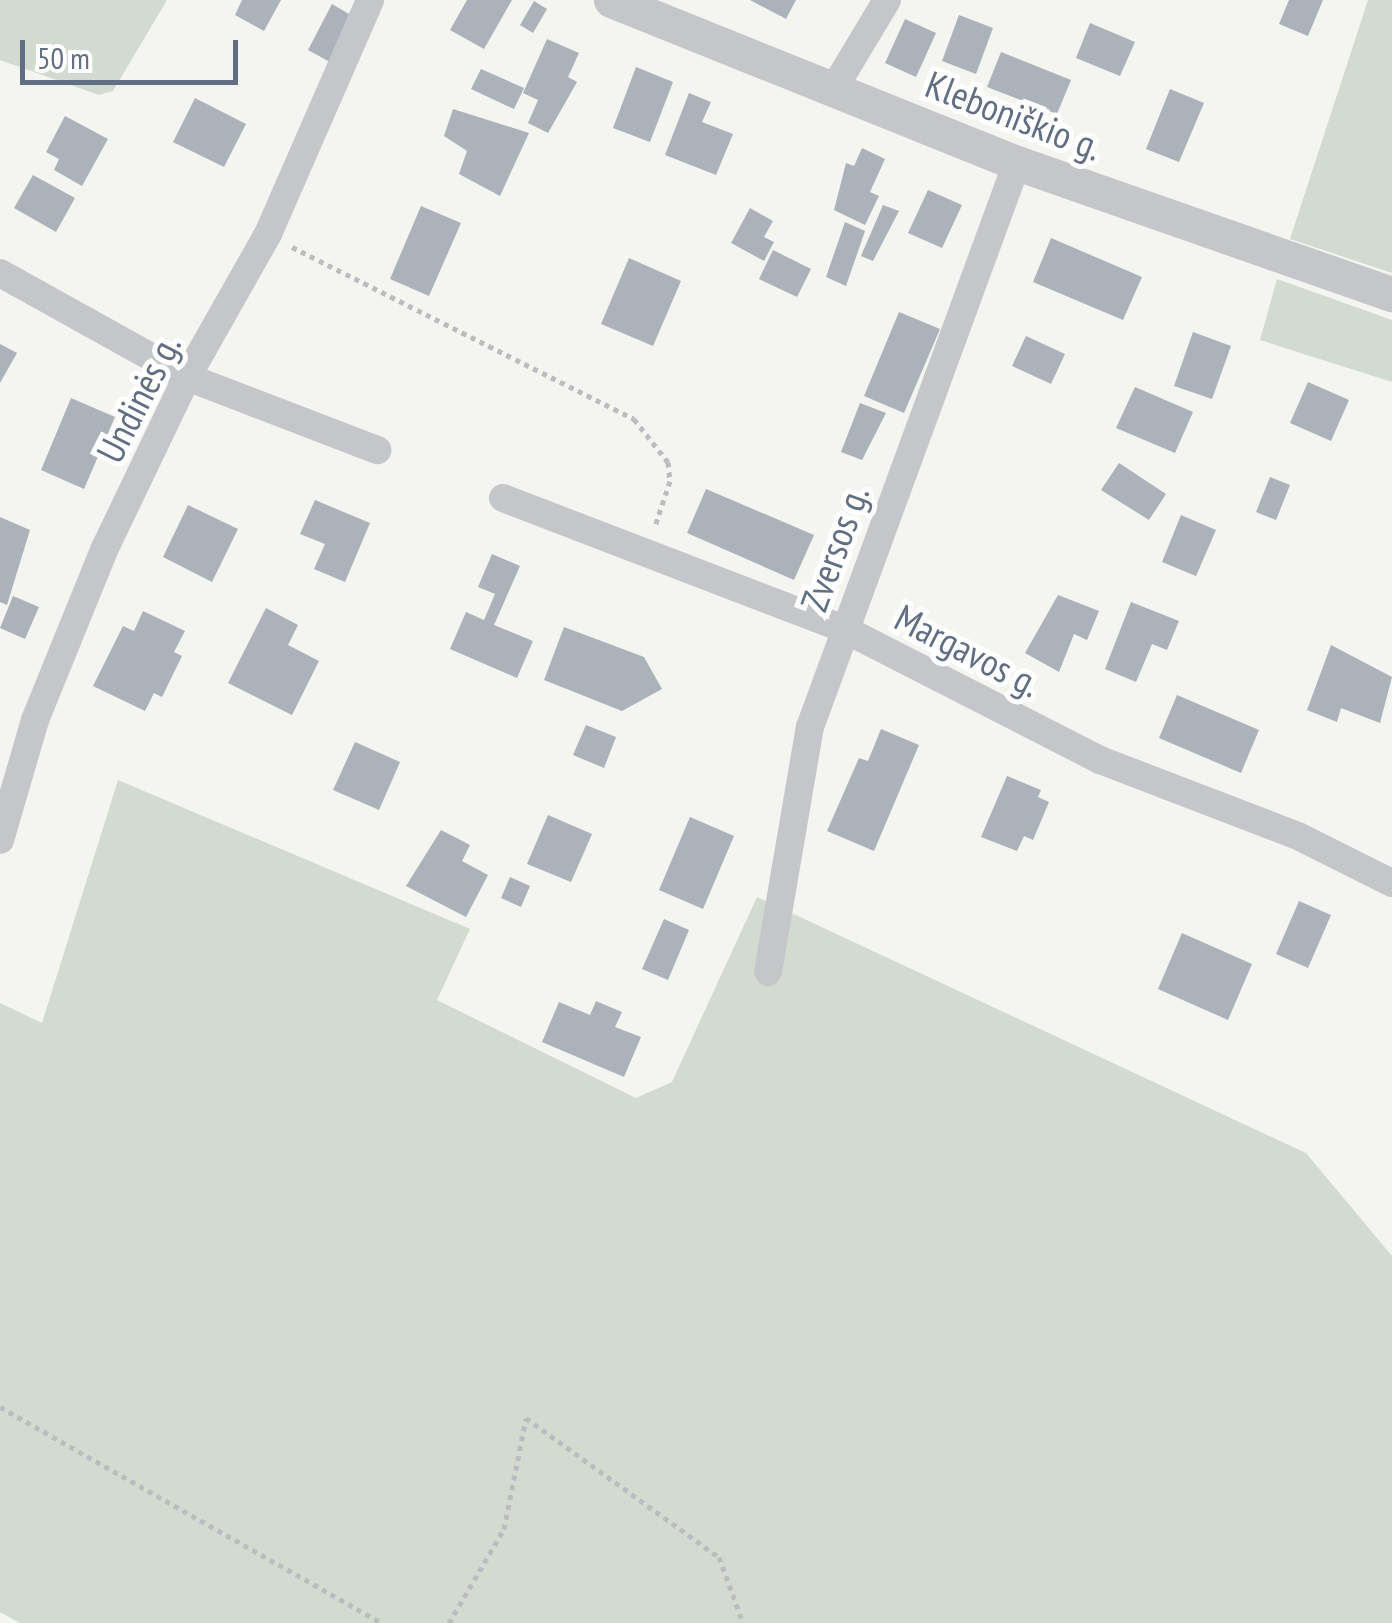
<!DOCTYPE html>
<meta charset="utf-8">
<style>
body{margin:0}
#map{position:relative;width:1392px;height:1623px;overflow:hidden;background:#f4f4f0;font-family:"PT Sans Narrow",sans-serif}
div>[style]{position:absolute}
.green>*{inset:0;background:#d3dbd1}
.building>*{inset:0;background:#acb2b9}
.path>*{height:5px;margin-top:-2.5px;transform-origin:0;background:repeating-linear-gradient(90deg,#bbbcbf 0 5px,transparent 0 10px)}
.minor>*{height:28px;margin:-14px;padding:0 14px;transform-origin:14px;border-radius:14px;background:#c4c6ca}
.tertiary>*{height:35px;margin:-17.5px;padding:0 17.5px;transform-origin:17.5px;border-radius:17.5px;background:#c4c6ca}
span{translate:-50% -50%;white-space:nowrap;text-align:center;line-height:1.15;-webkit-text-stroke:10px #fff;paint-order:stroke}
.street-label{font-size:38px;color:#626e82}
.scale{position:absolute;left:20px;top:40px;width:218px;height:45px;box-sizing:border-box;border:5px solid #626e82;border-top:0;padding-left:12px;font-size:30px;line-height:35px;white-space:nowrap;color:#626e82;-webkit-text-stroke:8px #fff;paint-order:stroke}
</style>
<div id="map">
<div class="green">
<i style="clip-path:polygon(0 0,167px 0,113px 91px,99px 95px,0 60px)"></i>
<i style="clip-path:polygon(1368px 0,1392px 0,1392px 273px,1290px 239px)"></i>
<i style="clip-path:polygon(1277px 279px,1392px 320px,1392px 382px,1260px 340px)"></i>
<i style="clip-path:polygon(118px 780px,470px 929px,437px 1000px,636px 1098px,672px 1082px,757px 897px,1306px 1153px,1392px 1256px,1392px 1623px,20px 1623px,0 1612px,0 1003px,42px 1023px)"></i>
</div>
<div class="building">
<i style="clip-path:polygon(242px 0,281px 0,264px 31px,235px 15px)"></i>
<i style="clip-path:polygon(467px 0,512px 0,484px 49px,450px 30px)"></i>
<i style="clip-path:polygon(750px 0,796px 0,786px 19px)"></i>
<i style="clip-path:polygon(1289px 0,1323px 0,1308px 36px,1279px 24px)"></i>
<i style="clip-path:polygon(534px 1px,547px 9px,533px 33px,520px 25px)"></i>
<i style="clip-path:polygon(332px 4px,354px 17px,330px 62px,308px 50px)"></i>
<i style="clip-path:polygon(959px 15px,993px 28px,976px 74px,942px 61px)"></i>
<i style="clip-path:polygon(905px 19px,936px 33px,916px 77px,885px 63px)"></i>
<i style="clip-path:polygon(1090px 23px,1135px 42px,1120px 76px,1076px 58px)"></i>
<i style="clip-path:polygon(547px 39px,579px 53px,568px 77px,577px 82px,548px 133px,528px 123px,538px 100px,523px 93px)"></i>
<i style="clip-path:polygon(1001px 52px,1071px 80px,1057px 114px,987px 87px)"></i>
<i style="clip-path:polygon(636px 67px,673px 82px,650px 142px,613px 128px)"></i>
<i style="clip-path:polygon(481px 69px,524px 88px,514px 109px,471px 89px)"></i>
<i style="clip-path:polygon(1170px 89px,1204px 103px,1179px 162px,1146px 149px)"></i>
<i style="clip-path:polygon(689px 93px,711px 102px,702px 122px,733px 134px,716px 175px,665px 155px)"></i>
<i style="clip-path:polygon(195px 98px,246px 124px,224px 167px,173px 142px)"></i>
<i style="clip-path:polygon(453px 109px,529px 133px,500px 196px,459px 174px,467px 151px,444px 136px)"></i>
<i style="clip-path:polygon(65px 116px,108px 139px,82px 186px,54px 170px,59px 159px,46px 152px)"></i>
<i style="clip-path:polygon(862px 148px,885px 159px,870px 192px,879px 196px,865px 225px,834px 210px,846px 163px,854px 166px)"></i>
<i style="clip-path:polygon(33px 175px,75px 198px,56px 232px,14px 208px)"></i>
<i style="clip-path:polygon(928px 190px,962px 205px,942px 248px,908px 233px)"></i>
<i style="clip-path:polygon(883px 205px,899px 211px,873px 261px,861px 256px)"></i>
<i style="clip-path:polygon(421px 206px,461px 223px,429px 296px,390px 279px)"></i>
<i style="clip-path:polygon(750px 208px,773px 221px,764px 237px,774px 242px,764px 261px,731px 243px)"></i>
<i style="clip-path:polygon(845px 222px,865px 231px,846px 286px,826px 277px)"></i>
<i style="clip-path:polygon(1051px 238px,1142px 277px,1123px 320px,1033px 282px)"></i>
<i style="clip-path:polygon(773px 250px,811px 269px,797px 297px,759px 279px)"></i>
<i style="clip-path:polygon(629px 258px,681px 281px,653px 346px,601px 324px)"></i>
<i style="clip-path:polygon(899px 312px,940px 329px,904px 413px,864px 396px)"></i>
<i style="clip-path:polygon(1193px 332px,1231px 346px,1212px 399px,1174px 386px)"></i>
<i style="clip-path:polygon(1026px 336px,1065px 354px,1051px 384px,1012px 366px)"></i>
<i style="clip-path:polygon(0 344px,17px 353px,0 383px)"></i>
<i style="clip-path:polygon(1308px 382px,1349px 400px,1331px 441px,1290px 423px)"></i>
<i style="clip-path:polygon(1135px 387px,1193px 412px,1175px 453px,1116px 428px)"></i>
<i style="clip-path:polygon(71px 398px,115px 417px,84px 489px,41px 470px)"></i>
<i style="clip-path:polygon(860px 403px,886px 413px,862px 460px,841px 452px)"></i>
<i style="clip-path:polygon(1119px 463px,1166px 494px,1149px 520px,1101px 490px)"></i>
<i style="clip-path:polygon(1270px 477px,1290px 485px,1276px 520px,1256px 512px)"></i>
<i style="clip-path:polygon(706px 489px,814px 535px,794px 580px,687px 533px)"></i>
<i style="clip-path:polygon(315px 500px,370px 523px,345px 582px,314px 569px,325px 544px,300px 534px)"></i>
<i style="clip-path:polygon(188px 505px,238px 529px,212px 582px,163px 557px)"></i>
<i style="clip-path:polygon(1181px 515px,1216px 530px,1196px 576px,1162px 562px)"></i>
<i style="clip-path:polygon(0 517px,30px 530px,7px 605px,0 602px)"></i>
<i style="clip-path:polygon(492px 554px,520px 566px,494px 625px,533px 641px,517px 678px,450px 649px,466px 612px,484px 620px,495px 594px,478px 587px)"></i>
<i style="clip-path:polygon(1058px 595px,1099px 611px,1087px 640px,1074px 634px,1059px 672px,1025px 653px)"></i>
<i style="clip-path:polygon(13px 596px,39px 607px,25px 639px,0 628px)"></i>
<i style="clip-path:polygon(1131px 602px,1179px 621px,1167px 650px,1152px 644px,1136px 682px,1105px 669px)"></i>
<i style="clip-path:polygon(266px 608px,298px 625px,288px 645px,319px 661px,292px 715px,228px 683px)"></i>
<i style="clip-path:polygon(143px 611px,185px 631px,174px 652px,182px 656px,162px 697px,154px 693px,145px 711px,93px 686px,123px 626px,134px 631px)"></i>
<i style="clip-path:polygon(564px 627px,644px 657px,662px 689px,622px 711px,544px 680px)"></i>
<i style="clip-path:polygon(1331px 645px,1392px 677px,1380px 723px,1341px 708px,1337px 722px,1307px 710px)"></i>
<i style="clip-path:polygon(1177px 695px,1259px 730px,1241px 773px,1159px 738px)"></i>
<i style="clip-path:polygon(586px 725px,616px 737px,604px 768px,573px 755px)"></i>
<i style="clip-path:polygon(881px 729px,919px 745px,874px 851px,827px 831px,859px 758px,868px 761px)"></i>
<i style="clip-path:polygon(355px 742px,400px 762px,379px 810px,333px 790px)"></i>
<i style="clip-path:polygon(1007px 776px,1041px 790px,1038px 797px,1049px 802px,1033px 840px,1024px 836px,1017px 851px,981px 837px)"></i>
<i style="clip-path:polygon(548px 815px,592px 834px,571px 882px,527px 864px)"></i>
<i style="clip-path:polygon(690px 817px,734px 836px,703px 909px,659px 890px)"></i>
<i style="clip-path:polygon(441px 830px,470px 845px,462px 861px,488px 875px,466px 917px,406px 886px)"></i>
<i style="clip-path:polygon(510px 877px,530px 886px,521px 907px,501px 898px)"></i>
<i style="clip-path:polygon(1299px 901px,1331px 915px,1308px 968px,1276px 954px)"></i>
<i style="clip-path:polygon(664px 919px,689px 930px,668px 980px,642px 969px)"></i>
<i style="clip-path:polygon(1182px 933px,1252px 964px,1228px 1020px,1158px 989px)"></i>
<i style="clip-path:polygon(596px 1001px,622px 1012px,615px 1027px,641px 1037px,624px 1077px,542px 1042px,559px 1002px,590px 1015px)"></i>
</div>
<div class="path">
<i style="left:292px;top:247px;width:383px;rotate:26.7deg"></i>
<i style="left:634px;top:419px;width:55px;rotate:51.7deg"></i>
<i style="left:668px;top:462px;width:19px;rotate:84deg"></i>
<i style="left:670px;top:481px;width:47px;rotate:108.4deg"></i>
<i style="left:0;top:1407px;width:439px;rotate:29.5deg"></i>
<i style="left:449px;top:1623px;width:109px;rotate:-59.7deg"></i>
<i style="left:504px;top:1529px;width:113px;rotate:-78.8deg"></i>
<i style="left:526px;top:1418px;width:238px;rotate:35.8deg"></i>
<i style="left:719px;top:1557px;width:70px;rotate:70deg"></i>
</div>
<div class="minor">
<i style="left:833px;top:90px;width:105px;rotate:-59deg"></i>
<i style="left:0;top:273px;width:214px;rotate:29.1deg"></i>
<i style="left:187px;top:377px;width:204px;rotate:21deg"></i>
<i style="left:503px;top:498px;width:365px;rotate:21deg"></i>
<i style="left:844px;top:629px;width:288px;rotate:27.1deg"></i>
<i style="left:1100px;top:760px;width:212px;rotate:21deg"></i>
<i style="left:1298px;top:836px;width:105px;rotate:26.6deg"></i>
<i style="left:0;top:840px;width:125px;rotate:-73.7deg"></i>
<i style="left:35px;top:720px;width:186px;rotate:-67.9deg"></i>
<i style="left:105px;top:548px;width:190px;rotate:-64.4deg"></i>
<i style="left:187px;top:377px;width:164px;rotate:-60.5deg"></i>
<i style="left:268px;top:234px;width:255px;rotate:-66.4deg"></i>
<i style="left:768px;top:972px;width:249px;rotate:-80.3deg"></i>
<i style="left:810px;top:727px;width:601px;rotate:-69.85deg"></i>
</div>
<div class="tertiary">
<i style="left:611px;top:0;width:437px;rotate:21.9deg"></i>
<i style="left:1017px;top:163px;width:397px;rotate:19.3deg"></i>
</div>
<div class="street-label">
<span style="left:1014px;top:115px;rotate:21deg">Kleboniškio g.</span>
<span style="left:138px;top:398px;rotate:-63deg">Undinės g.</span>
<span style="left:834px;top:548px;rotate:-70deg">Zversos g.</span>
<span style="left:968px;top:650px;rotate:27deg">Margavos g.</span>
</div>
<div class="scale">50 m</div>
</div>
